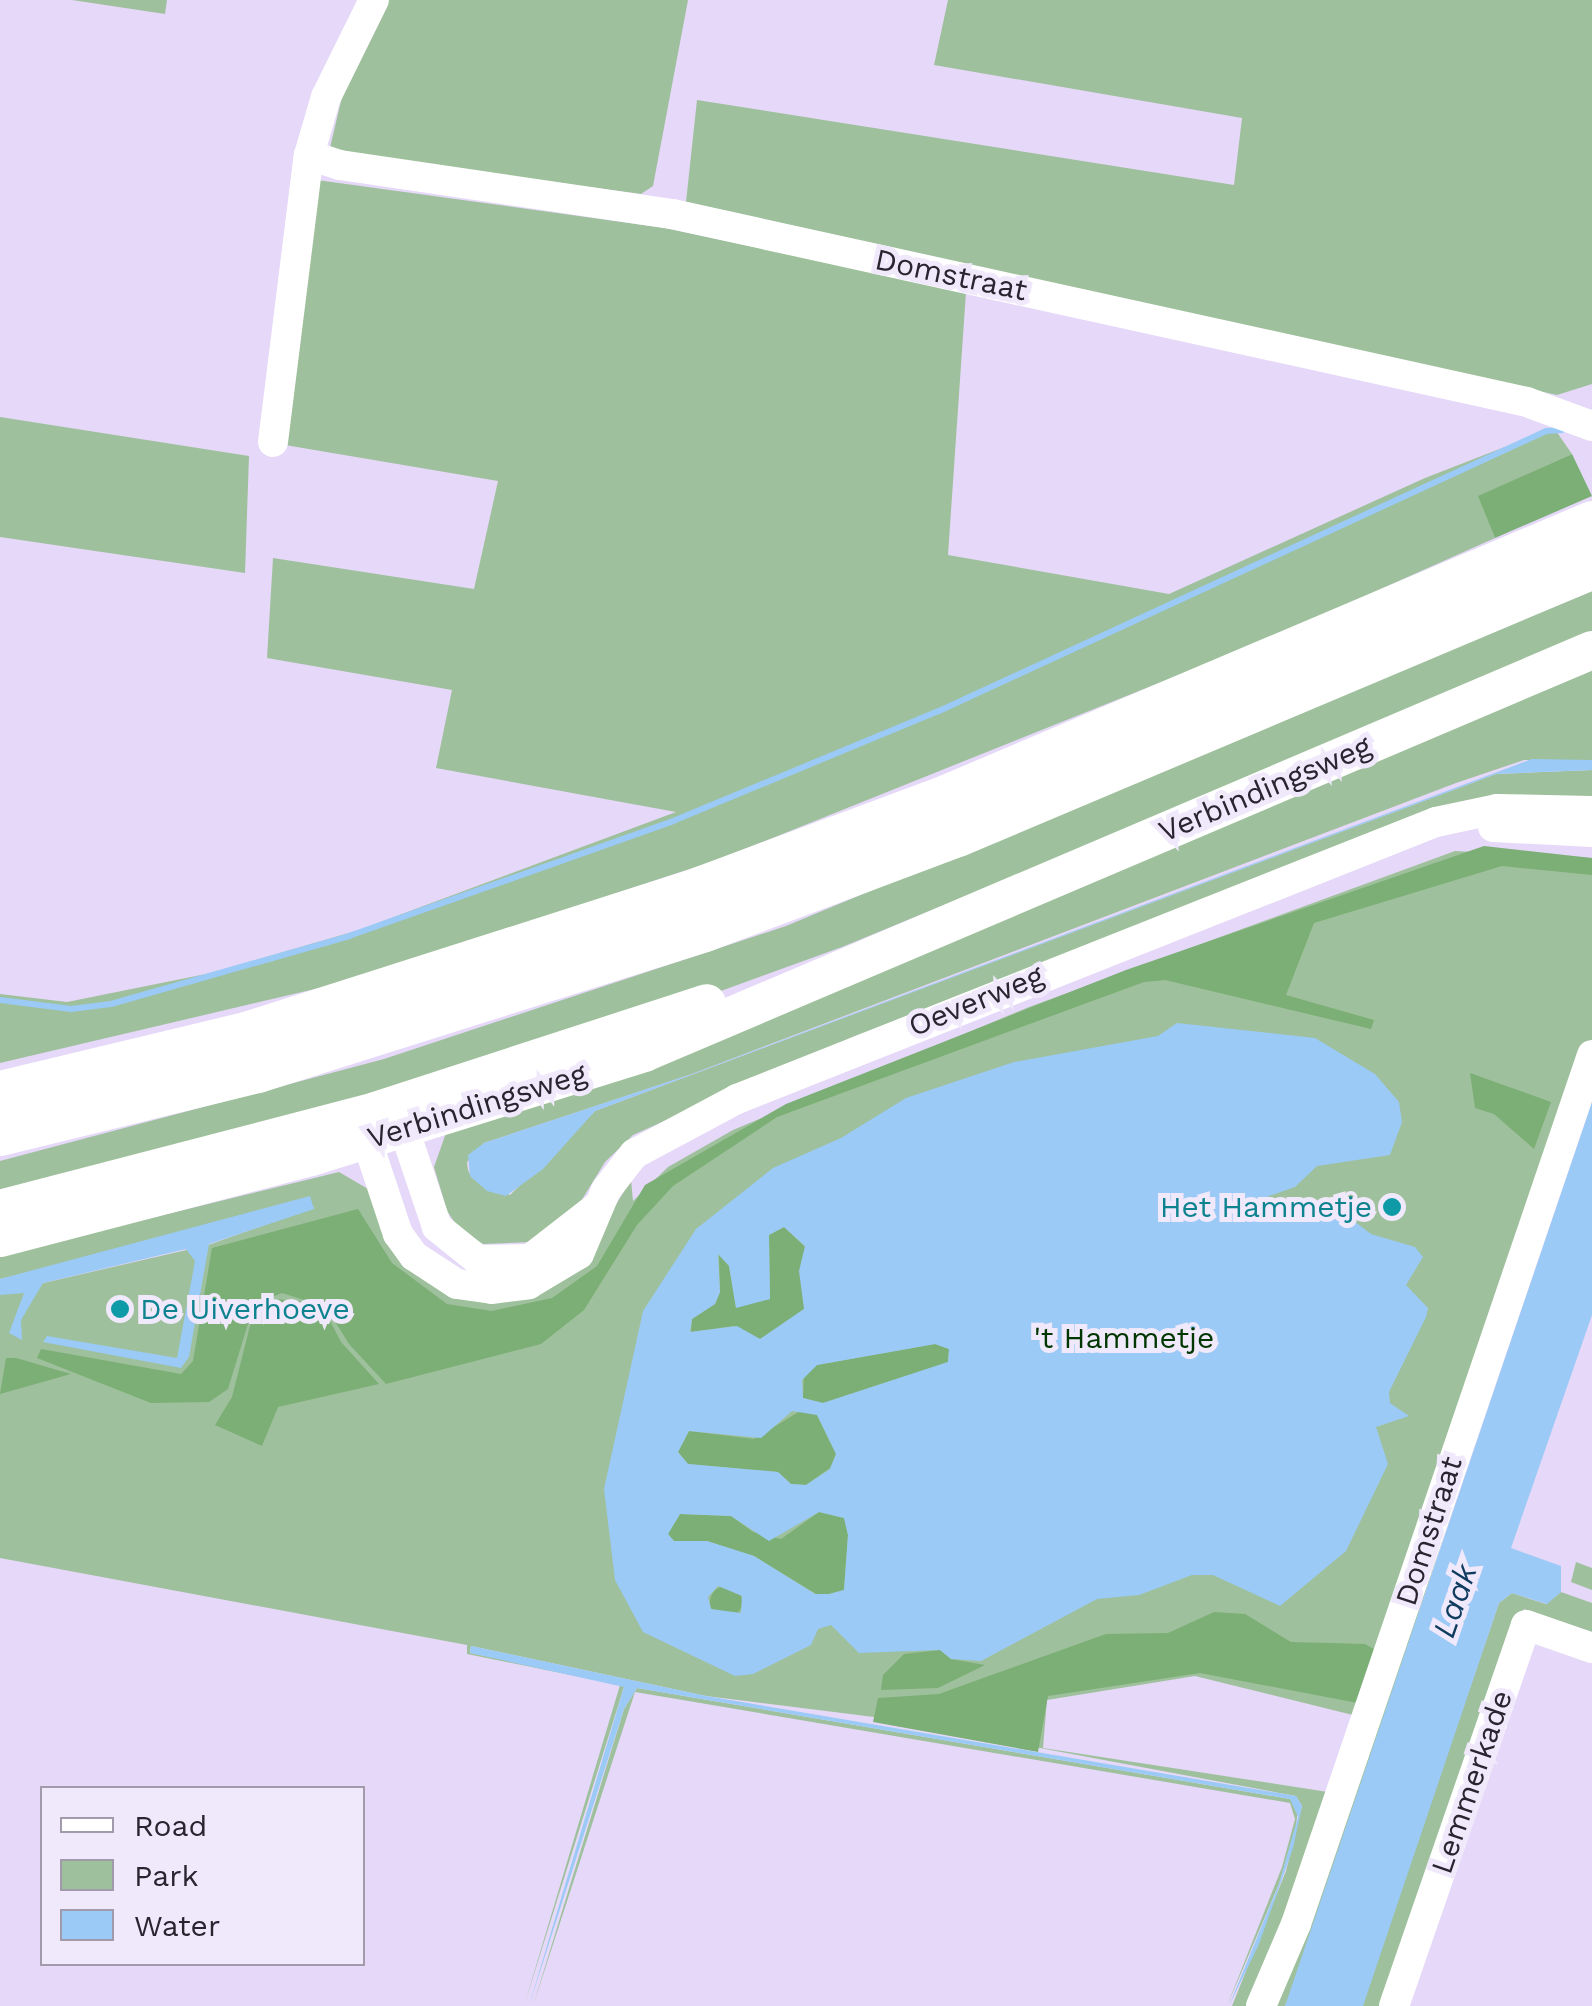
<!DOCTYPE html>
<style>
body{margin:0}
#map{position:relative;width:1592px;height:2006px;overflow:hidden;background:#e5d8f8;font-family:"Work Sans",sans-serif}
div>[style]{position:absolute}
.green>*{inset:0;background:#9fc09c}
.forest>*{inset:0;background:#7baf75}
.round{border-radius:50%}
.water>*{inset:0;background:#9bcaf6}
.stream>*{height:6px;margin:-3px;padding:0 3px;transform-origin:3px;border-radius:3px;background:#9bcaf6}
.minor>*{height:30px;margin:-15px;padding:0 15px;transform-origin:15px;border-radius:15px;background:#fff}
.major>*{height:38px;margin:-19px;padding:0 19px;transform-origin:19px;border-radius:19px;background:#fff}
.highway>*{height:45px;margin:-22.5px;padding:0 22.5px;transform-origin:22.5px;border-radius:22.5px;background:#fff}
.dots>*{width:28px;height:28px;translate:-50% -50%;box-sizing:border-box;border:5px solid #f0e8fb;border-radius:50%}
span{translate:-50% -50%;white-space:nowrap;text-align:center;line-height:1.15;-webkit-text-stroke:10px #f0e8fb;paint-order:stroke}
.street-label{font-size:30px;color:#292430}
.culture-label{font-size:30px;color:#0d838f}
.right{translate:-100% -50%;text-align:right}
.left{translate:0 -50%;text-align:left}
.park-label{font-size:30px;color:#003700}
.water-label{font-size:32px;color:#0e3b5e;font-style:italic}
.legend{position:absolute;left:40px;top:1786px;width:325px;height:180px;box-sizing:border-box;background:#f0e8fb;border:2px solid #a09aaa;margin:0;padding:12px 18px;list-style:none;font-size:30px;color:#292430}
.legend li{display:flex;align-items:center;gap:20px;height:50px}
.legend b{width:50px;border:2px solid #a09aaa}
</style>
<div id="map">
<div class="green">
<i style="clip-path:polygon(72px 0,167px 0,165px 14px)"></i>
<i style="clip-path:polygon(383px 0,688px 0,653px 186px,641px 194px,329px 152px,345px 84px)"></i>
<i style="clip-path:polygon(948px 0,1592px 0,1592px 384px,1557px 395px,686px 202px,697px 100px,1234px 185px,1242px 118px,934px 65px)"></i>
<i style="clip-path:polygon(317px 180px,665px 228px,966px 292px,948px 555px,1169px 594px,1425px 478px,1554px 428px,1572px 454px,1479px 496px,1495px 538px,1271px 638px,720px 859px,349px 981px,0 1063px,0 994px,67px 1002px,211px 973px,359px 930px,676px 812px,436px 768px,452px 690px,267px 658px,273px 558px,474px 589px,498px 481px,279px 444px)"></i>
<i style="clip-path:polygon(0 417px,249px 456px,245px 573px,0 537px)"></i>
<i style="clip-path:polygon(1592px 591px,1592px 638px,842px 947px,655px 1015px,0 1203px,0 1161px,384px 1059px,786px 926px)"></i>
<i style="clip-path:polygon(1592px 663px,1592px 760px,1524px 760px,1456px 783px,692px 1074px,484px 1143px,467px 1162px,468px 1170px,472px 1178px,510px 1195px,595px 1111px,1496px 774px,1592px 770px,1592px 805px,1435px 816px,855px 1036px,633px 1135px,605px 1162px,575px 1211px,533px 1242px,483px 1244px,459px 1229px,447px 1211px,434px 1167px,447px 1130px)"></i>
<i style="clip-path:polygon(1455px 851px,1592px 858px,1592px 1057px,1357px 1716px,1195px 1676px,1047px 1700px,1043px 1748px,1328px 1792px,1252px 2006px,1232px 2006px,1286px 1871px,1302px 1806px,1296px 1796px,874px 1717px,706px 1696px,471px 1646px,470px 1653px,620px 1682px,624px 1687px,524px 2006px,620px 1685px,467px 1654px,467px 1645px,0 1558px,0 1293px,208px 1245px,316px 1207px,0 1279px,0 1245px,147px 1219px,339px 1172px,368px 1189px,450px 1288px,612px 1211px,631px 1180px,633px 1201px,668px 1167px,733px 1130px,1029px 1007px)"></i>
<i style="clip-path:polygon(1592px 1076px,1592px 1102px,1553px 1201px,1340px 1855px,1292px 1993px,1285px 2006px,1270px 2006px)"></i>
<i style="clip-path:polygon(1576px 1562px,1592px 1568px,1592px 1590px,1571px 1582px)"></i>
<i style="clip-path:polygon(1561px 1592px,1592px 1603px,1592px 1632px,1524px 1609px,1386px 2006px,1361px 2006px,1499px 1603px,1512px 1593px,1546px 1604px)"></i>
<i style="clip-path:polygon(637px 1688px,1290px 1799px,1298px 1809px,1296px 1826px,1279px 1884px,1227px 2006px,1282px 1867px,1295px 1819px,1290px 1803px,635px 1692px,533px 2006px,624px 1709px)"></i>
</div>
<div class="forest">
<i style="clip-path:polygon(1572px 454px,1592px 496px,1495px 538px,1478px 496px)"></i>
<i style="clip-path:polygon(1484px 846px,1592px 858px,1592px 875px,1502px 866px,1314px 923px,1286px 995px,1374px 1020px,1371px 1029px,1165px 980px,1144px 982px,777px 1117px,673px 1186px,637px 1225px,584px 1310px,541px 1344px,386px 1384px,349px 1344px,326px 1307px,282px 1293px,254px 1304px,228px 1389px,209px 1402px,151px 1403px,37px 1358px,41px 1349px,181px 1374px,193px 1361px,212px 1248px,358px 1209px,392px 1263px,447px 1304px,492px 1311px,552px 1298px,597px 1266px,645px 1185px,786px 1104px,1126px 970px)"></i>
<i style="clip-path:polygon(1470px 1073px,1551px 1102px,1534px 1149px,1494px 1114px,1475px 1108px)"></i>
<i style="clip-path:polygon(784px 1227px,805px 1247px,804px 1309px,760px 1339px,734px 1326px,691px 1332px,692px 1319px,715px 1304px,720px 1292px,719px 1254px,729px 1266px,736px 1307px,770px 1299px,769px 1235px)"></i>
<i style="clip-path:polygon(274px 1299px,307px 1302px,326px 1313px,341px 1342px,379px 1384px,278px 1407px,262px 1446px,215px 1425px,232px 1397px,253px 1314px)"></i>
<i style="clip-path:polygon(935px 1344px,949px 1349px,948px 1362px,823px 1403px,803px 1398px,804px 1376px,817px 1365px)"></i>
<i style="clip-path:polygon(6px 1358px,16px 1358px,71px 1374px,0 1394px)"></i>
<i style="clip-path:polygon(800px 1411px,817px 1415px,836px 1454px,830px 1468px,806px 1485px,791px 1484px,778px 1472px,688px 1464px,678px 1452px,689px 1431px,754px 1439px)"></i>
<i style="clip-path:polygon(819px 1512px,844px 1518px,848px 1535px,844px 1590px,829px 1594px,818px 1595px,754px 1556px,707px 1541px,674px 1541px,668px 1534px,680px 1514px,731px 1516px,753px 1532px,781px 1539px)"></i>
<i class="round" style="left:710px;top:1586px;width:32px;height:32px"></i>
<i style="clip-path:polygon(1214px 1612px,1245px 1614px,1291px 1642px,1365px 1644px,1381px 1653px,1363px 1704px,1200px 1673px,1048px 1696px,1038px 1752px,873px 1722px,878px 1698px,939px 1694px,1106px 1634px,1168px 1633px)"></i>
<i style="clip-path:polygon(940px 1650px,951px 1659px,985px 1665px,938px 1688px,881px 1690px,883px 1675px,904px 1654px)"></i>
</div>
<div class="water">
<i style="clip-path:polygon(1532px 759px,1592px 760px,1592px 770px,1496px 774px,595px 1111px,543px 1169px,506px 1196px,487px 1191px,470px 1176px,468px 1155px,484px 1143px,692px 1074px)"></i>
<i style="clip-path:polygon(evenodd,1177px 1023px,1315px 1038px,1375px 1074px,1399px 1102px,1402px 1122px,1390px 1155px,1317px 1166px,1295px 1187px,1244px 1205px,1249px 1215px,1263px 1218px,1333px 1205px,1371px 1234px,1415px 1247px,1423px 1257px,1406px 1285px,1428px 1308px,1426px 1317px,1389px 1392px,1390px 1403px,1409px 1416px,1376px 1427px,1388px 1464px,1346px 1551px,1280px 1606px,1213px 1575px,1192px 1575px,1139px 1595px,1097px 1599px,981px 1661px,951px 1659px,940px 1650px,859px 1653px,831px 1625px,818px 1629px,811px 1645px,753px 1674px,735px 1676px,643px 1632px,615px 1580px,604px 1489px,643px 1311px,696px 1229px,773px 1168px,841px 1138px,906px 1098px,1014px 1062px,1158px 1036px,1177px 1023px,784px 1227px,805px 1246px,799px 1271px,804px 1309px,760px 1339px,737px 1326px,690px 1332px,692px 1319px,715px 1304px,720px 1292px,718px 1254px,729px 1266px,736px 1308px,770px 1299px,769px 1235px,784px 1227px,1177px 1023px,935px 1344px,949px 1349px,948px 1362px,823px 1403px,803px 1398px,802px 1380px,817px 1365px,935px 1344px,1177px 1023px,792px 1411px,817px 1415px,836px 1454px,830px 1469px,806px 1485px,791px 1484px,778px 1472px,688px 1464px,678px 1452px,689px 1431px,761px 1438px,792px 1411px,1177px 1023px,819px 1512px,844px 1518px,848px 1535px,844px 1590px,829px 1594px,815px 1594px,754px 1556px,707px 1541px,674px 1541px,668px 1534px,680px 1514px,731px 1516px,769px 1541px,819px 1512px,1177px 1023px,718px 1586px,742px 1596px,741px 1613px,711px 1609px,708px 1597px,718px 1586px)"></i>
<i style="clip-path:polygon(1592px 1102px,1592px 1315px,1511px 1548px,1561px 1566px,1561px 1592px,1547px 1604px,1512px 1593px,1499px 1603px,1363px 2006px,1285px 2006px)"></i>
<i style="clip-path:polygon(310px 1196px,314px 1209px,209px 1244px,189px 1357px,181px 1368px,43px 1342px,47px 1336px,177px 1358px,195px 1261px,186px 1249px,43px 1283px,21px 1320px,22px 1340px,9px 1333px,24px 1293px,0 1295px,0 1279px)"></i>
<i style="clip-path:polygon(471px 1646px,706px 1696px,1296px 1796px,1302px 1806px,1293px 1848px,1259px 1944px,1229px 2006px,1279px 1884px,1298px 1817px,1290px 1799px,637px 1688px,624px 1709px,529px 2006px,624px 1687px,470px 1653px)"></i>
</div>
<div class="stream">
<i style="left:0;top:1000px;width:72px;rotate:7.2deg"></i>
<i style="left:71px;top:1009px;width:40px;rotate:-7.1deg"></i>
<i style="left:111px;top:1004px;width:248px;rotate:-15.9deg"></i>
<i style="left:349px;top:936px;width:344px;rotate:-19.5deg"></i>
<i style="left:673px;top:821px;width:288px;rotate:-22.5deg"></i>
<i style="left:939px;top:711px;width:668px;rotate:-24.76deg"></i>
<i style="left:1546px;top:431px;width:16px;rotate:-4deg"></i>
</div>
<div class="minor">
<i style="left:309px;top:155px;width:33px;rotate:18deg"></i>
<i style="left:340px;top:165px;width:336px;rotate:8.4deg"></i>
<i style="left:672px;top:214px;width:875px;rotate:12.4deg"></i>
<i style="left:1527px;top:402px;width:69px;rotate:20.3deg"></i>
<i style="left:273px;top:442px;width:289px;rotate:-82.9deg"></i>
<i style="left:309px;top:155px;width:60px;rotate:-73.7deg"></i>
<i style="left:326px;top:97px;width:108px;rotate:-63.7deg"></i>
<i style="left:1493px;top:827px;width:99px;rotate:2.9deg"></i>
<i style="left:598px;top:1206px;width:86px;rotate:142.1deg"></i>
<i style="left:530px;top:1259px;width:52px;rotate:178.9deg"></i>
<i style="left:478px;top:1260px;width:53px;rotate:-141.2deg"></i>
<i style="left:437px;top:1227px;width:103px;rotate:-108.6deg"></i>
<i style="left:404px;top:1129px;width:34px;rotate:-148deg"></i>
<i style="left:375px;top:1111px;width:31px;rotate:105deg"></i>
<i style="left:367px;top:1141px;width:98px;rotate:71.6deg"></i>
<i style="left:398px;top:1234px;width:27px;rotate:54deg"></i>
<i style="left:414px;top:1256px;width:51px;rotate:33.1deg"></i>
<i style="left:457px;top:1284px;width:34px;rotate:8deg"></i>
<i style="left:491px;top:1289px;width:38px;rotate:-7deg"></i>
<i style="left:529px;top:1284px;width:58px;rotate:-31deg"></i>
<i style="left:579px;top:1254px;width:69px;rotate:-67.1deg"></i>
<i style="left:606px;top:1190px;width:46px;rotate:-52.1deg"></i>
<i style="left:634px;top:1154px;width:117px;rotate:-28.1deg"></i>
<i style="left:737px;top:1099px;width:752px;rotate:-21.62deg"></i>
<i style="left:1436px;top:822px;width:62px;rotate:-12deg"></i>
<i style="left:1497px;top:809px;width:95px;rotate:1.2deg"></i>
<i style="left:1261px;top:2006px;width:89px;rotate:-66.9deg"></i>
<i style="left:1296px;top:1924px;width:918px;rotate:-71.19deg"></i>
<i style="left:1394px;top:2006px;width:403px;rotate:-70.9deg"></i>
<i style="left:1526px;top:1625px;width:70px;rotate:19.2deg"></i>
</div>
<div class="major">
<i style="left:0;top:1209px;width:388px;rotate:-14.6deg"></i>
<i style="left:375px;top:1111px;width:349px;rotate:-18deg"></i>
<i style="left:0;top:1238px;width:321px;rotate:-14.6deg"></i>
<i style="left:311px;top:1157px;width:349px;rotate:-17.3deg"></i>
<i style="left:644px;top:1053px;width:1030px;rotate:-23.03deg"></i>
</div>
<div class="highway">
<i style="left:0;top:1093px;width:256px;rotate:-13.5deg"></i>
<i style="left:249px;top:1033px;width:464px;rotate:-17.7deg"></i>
<i style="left:691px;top:892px;width:272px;rotate:-20.4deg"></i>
<i style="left:946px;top:797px;width:702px;rotate:-22.98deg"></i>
<i style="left:0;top:1133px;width:265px;rotate:-13.8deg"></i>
<i style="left:257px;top:1070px;width:469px;rotate:-17.5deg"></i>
<i style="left:704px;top:929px;width:270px;rotate:-20.6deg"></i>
<i style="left:957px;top:834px;width:689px;rotate:-22.88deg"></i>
</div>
<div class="dots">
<i style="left:1392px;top:1207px;background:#0f9aa8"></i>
<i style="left:120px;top:1309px;background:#0f9aa8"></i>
</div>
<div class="street-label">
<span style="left:951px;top:275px;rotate:12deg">Domstraat</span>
<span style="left:1265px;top:789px;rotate:-23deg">Verbindingsweg</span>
<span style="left:976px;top:1001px;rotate:-22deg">Oeverweg</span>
<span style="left:477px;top:1106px;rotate:-17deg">Verbindingsweg</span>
<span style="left:1429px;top:1531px;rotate:-72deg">Domstraat</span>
<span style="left:1472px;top:1782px;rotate:-71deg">Lemmerkade</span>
</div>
<div class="culture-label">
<span class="right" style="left:1372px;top:1207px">Het Hammetje</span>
<span class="left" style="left:140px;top:1309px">De Uiverhoeve</span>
</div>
<div class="park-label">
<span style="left:1124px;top:1338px">'t Hammetje</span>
</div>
<div class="water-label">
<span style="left:1455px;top:1601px;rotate:-71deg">Laak</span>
</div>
<ul class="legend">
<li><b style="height:12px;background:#fff"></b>Road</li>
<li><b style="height:28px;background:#9fc09c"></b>Park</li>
<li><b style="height:28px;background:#9bcaf6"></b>Water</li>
</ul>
</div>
